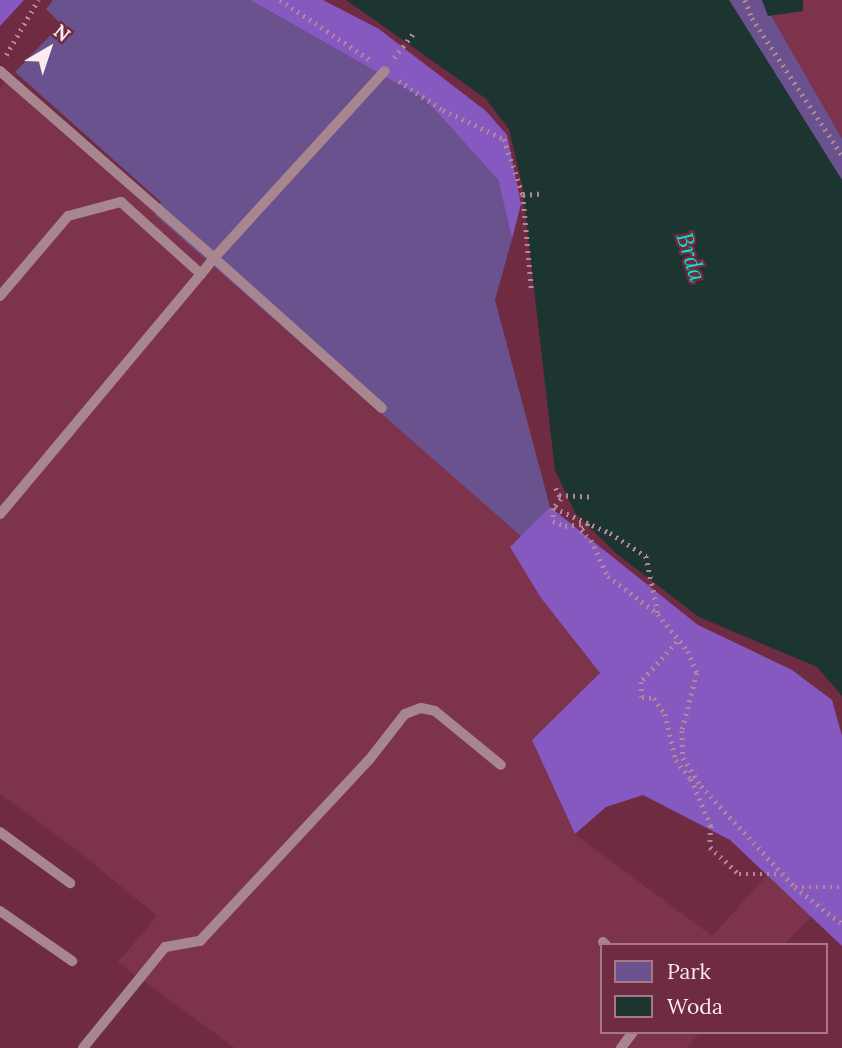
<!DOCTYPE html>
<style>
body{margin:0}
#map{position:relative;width:842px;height:1048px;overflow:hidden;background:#6e2b42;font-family:Lora,serif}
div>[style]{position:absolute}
.built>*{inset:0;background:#7d334c}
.green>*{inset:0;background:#6a528f}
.forest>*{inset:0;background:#8559c0}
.water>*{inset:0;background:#1d3531}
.path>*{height:4.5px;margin-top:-2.25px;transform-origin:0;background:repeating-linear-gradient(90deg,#b38896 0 2px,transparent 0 7px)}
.service>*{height:10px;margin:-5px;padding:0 5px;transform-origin:5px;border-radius:5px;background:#a8868f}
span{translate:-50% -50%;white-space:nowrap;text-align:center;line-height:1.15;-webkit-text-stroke:5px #6e2b42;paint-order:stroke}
.water-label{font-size:23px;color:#05e8cf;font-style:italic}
.legend{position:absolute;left:600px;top:943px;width:228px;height:91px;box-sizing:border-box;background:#6e2b42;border:2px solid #a67787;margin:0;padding:9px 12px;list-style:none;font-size:21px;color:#fbeaee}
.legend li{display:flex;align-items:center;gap:14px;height:35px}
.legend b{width:35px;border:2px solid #a67787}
.north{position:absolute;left:14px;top:14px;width:70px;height:70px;-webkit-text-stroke:5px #6e2b42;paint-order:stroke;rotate:39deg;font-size:19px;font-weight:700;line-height:28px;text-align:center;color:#fbeaee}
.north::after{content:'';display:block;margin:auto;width:24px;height:32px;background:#fbeaee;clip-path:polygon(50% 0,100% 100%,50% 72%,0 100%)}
</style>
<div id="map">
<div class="built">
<i style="clip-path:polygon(804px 0,842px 0,842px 139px,768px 16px,802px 11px)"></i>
<i style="clip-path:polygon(7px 81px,522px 537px,510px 547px,541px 598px,600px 673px,532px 740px,575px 834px,712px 936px,769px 873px,812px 916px,784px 945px,602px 945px,602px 1032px,701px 1032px,686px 1048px,235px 1048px,118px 962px,157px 916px,73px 847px,0 794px,0 88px)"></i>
</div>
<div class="green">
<i style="clip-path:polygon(53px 0,250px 0,426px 100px,498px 180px,512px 239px,495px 300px,550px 507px,522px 537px,155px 215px,161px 202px,15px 72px,61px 24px,46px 9px)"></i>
<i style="clip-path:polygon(729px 0,762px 0,842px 139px,842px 180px)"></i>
</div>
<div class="forest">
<i style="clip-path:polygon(0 0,24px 0,0 26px)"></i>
<i style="clip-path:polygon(250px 0,323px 0,379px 29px,486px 111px,507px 135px,521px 204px,512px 239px,498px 180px,426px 100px)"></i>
<i style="clip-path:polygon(550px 507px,698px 625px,792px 670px,832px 700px,842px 736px,842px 946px,730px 840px,643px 795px,606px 807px,575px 834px,532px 740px,600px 673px,541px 598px,510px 547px)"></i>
</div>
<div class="water">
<i style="clip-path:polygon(346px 0,729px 0,842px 180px,842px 696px,817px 667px,699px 617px,618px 555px,575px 513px,555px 470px,522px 185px,509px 129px,485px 98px)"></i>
<i style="clip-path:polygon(762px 0,803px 0,803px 11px,768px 16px)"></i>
</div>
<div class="path">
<i style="left:280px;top:0;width:110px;rotate:33.5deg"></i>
<i style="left:745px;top:0;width:19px;rotate:69deg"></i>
<i style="left:752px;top:18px;width:164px;rotate:56.7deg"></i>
<i style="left:6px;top:55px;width:64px;rotate:-59.8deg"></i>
<i style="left:394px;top:58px;width:31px;rotate:-52deg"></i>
<i style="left:399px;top:81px;width:53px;rotate:33.4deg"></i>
<i style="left:443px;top:110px;width:68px;rotate:25.4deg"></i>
<i style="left:504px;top:139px;width:59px;rotate:71.3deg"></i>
<i style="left:523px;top:195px;width:98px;rotate:84.8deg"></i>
<i style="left:523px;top:195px;width:21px;rotate:-5deg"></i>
<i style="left:556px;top:488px;width:12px;rotate:66deg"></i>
<i style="left:561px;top:499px;width:11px;rotate:128deg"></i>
<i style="left:554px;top:508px;width:61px;rotate:24.1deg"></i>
<i style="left:610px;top:533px;width:43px;rotate:32.6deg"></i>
<i style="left:646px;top:556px;width:58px;rotate:78.1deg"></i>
<i style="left:559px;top:495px;width:34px;rotate:3deg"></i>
<i style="left:554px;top:508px;width:13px;rotate:94deg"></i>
<i style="left:553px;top:521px;width:13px;rotate:23deg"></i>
<i style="left:565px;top:526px;width:24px;rotate:-7deg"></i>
<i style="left:589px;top:523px;width:11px;rotate:139deg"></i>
<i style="left:581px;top:530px;width:14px;rotate:45deg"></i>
<i style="left:591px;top:540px;width:40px;rotate:65deg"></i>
<i style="left:608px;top:576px;width:63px;rotate:37.2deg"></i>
<i style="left:658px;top:614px;width:48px;rotate:51deg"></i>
<i style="left:688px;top:651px;width:24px;rotate:68deg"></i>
<i style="left:697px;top:673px;width:60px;rotate:104.5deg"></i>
<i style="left:682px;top:731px;width:27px;rotate:88deg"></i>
<i style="left:683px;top:758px;width:33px;rotate:57deg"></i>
<i style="left:701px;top:786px;width:138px;rotate:47.1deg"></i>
<i style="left:795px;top:887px;width:47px"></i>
<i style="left:677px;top:642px;width:54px;rotate:132deg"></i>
<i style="left:641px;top:682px;width:15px;rotate:86deg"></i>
<i style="left:642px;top:697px;width:12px;rotate:5deg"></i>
<i style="left:654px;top:698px;width:19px;rotate:55deg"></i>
<i style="left:665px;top:714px;width:47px;rotate:76.6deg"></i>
<i style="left:676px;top:760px;width:24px;rotate:52deg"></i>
<i style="left:691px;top:779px;width:51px;rotate:66.9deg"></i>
<i style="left:711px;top:826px;width:21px;rotate:93deg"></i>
<i style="left:710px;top:847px;width:40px;rotate:43deg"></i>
<i style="left:739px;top:874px;width:41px"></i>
<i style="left:795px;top:887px;width:60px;rotate:38.2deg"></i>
</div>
<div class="service">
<i style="left:0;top:71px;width:284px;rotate:41.1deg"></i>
<i style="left:214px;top:258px;width:253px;rotate:-47.6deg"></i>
<i style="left:201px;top:274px;width:21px;rotate:-51deg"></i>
<i style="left:214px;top:258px;width:225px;rotate:41.8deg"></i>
<i style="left:0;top:296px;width:105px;rotate:-49.6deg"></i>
<i style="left:68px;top:216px;width:55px;rotate:-14.8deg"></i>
<i style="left:121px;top:202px;width:108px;rotate:42deg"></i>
<i style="left:201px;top:274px;width:313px;rotate:129.9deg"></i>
<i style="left:0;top:832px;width:87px;rotate:36.1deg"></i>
<i style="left:0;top:911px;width:88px;rotate:34.8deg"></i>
<i style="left:603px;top:942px;width:4px;rotate:45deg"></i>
<i style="left:83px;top:1048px;width:130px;rotate:-50.9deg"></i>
<i style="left:165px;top:947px;width:36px;rotate:-10deg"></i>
<i style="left:200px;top:941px;width:248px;rotate:-47deg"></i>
<i style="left:369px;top:760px;width:58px;rotate:-52deg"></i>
<i style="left:405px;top:714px;width:17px;rotate:-21deg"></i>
<i style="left:421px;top:708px;width:14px;rotate:12deg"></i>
<i style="left:435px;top:711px;width:85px;rotate:39.3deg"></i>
<i style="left:621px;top:1048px;width:20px;rotate:-53deg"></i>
</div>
<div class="water-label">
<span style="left:691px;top:257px;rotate:73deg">Brda</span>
</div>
<ul class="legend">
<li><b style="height:19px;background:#6a528f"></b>Park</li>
<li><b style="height:19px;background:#1d3531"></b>Woda</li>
</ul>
<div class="north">N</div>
</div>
